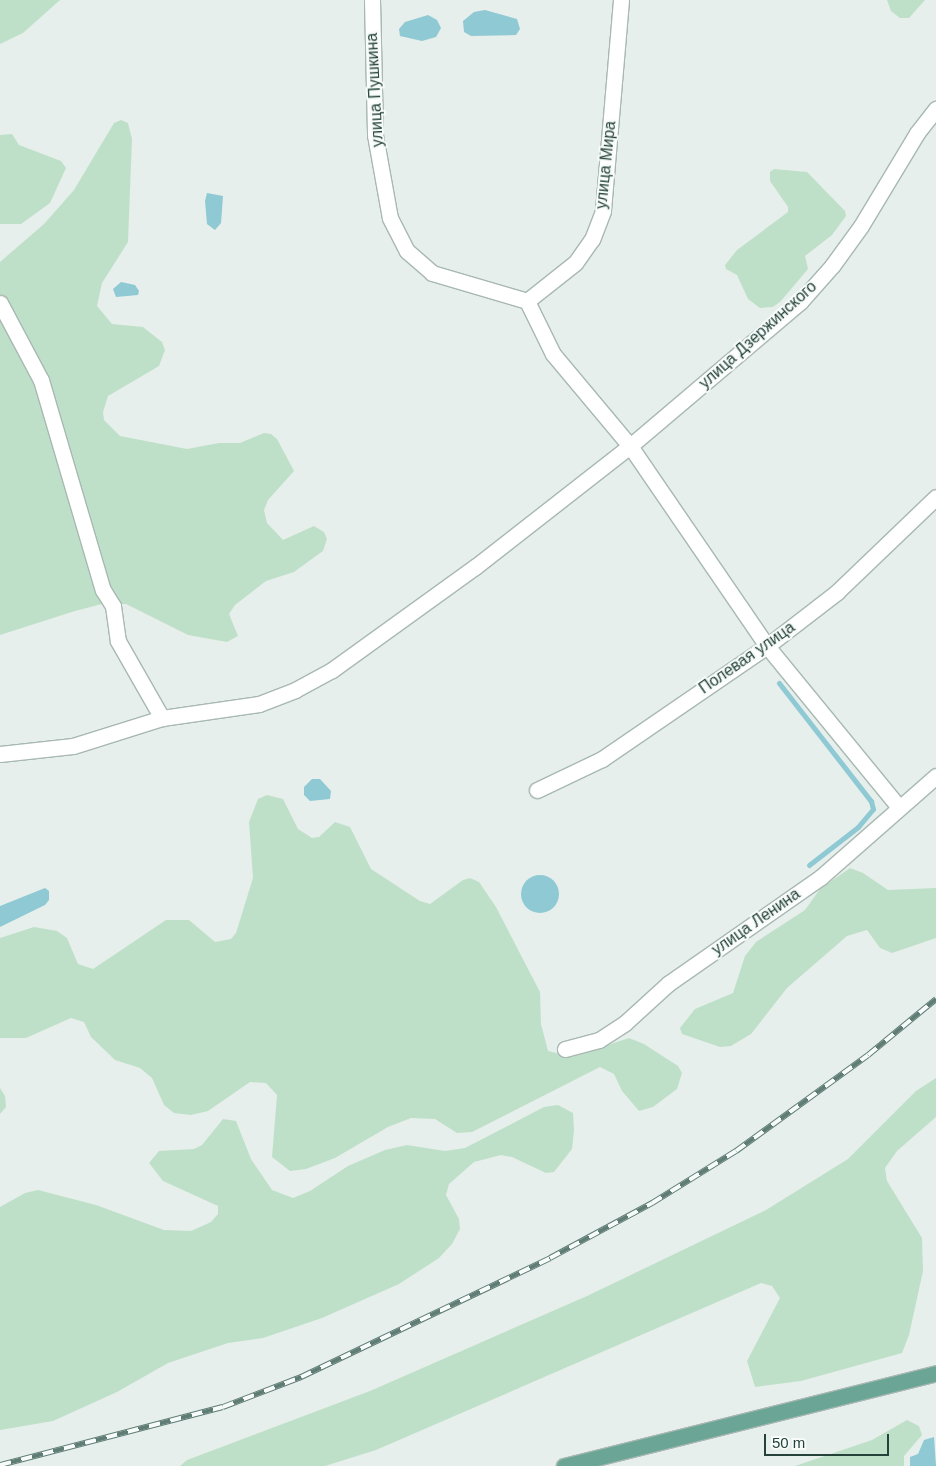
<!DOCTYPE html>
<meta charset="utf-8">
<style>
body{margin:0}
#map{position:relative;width:936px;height:1466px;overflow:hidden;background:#e6efeb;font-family:Helvetica,sans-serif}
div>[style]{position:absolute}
.green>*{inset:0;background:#bfe0c8}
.water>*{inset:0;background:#8ec9d4}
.round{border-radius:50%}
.stream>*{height:5px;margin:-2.5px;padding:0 2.5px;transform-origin:2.5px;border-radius:2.5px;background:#8ec9d4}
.roads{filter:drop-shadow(1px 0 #a8b8b2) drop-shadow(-1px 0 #a8b8b2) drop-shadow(0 1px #a8b8b2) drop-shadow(0 -1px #a8b8b2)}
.minor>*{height:15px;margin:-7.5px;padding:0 7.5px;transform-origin:7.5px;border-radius:7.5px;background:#fff}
.major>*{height:15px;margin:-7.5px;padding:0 7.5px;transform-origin:7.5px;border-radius:7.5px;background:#6aa596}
.rail>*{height:5.5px;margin-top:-2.75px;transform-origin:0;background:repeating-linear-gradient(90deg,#f7fbf9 0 11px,#5f7d75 0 22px);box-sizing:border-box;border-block:1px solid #5f7d75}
span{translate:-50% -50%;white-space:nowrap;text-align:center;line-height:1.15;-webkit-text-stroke:4px #f7fbf9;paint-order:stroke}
.street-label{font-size:16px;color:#24423a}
.scale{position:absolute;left:764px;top:1434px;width:125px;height:22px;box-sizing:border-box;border:2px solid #24423a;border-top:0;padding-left:6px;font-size:15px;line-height:18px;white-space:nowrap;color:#24423a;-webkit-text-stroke:4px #f7fbf9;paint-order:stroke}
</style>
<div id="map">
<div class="green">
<i style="clip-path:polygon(0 0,60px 0,23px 33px,0 44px)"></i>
<i style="clip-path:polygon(887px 0,925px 0,909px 18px,900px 18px,891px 11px)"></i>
<i style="clip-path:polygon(121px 120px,128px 123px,132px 139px,128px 242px,102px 283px,97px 306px,112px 324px,143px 327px,162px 342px,165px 350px,159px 366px,108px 396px,103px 412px,104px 420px,120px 436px,187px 449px,219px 443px,240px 443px,264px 433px,271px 434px,277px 439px,294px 471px,268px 500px,264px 510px,267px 523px,283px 540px,314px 526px,324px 532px,327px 539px,323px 551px,309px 561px,294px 572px,266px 581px,235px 605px,229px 614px,238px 636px,227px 642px,188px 635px,126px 604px,102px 604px,75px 611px,0 635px,0 262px,44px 224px,74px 190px,114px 123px)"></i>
<i style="clip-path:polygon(12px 134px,19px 145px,61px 161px,66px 168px,50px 203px,21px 224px,0 224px,0 135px)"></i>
<i style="clip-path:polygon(774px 169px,807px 172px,845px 211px,846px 216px,832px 235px,805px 256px,808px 269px,781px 301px,773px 307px,760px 308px,748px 299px,737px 275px,726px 269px,725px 265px,737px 250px,788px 212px,788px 207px,770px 181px,770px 172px)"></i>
<i style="clip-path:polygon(267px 795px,283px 799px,298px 829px,312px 838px,319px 837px,335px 822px,350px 827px,371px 869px,420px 901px,430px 904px,463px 880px,470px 878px,479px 882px,496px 907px,540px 992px,541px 1024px,548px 1051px,572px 1057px,629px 1038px,644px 1044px,678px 1066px,682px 1073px,677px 1089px,653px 1107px,639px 1111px,622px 1091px,614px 1074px,600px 1067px,472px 1132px,457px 1133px,435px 1119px,411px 1118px,388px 1127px,335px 1158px,306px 1169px,290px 1171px,272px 1157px,277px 1095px,266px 1083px,250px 1082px,208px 1111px,191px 1115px,174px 1113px,164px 1105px,152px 1078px,140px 1068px,115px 1060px,91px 1037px,84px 1022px,71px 1018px,26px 1038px,0 1038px,0 938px,34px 927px,57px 931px,67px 938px,78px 964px,93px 969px,166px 920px,189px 920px,215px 942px,231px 939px,236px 933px,253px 878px,249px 822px,258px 799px)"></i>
<i style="clip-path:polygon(850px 868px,863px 873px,888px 890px,936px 888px,936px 938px,892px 953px,880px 948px,867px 930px,847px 936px,787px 988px,751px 1034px,731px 1046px,720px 1047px,682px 1034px,680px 1028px,695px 1009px,733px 993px,745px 956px,756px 942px,805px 910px,820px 889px)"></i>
<i style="clip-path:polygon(936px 1078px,936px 1117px,897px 1151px,885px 1168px,887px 1181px,922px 1238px,923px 1271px,909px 1335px,902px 1353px,801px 1381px,755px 1387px,747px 1361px,780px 1298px,772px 1286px,761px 1283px,376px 1450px,325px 1466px,180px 1466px,187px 1460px,370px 1391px,587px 1296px,766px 1210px,848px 1159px,916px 1091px)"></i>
<i style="clip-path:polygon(0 1088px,5px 1096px,6px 1107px,0 1114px)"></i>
<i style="clip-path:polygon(558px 1105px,573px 1113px,574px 1130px,572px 1149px,554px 1172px,546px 1173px,512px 1157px,501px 1155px,474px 1162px,449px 1184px,446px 1195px,459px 1219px,460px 1229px,452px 1244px,439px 1258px,399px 1284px,322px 1318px,263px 1338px,228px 1343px,168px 1363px,117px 1392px,53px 1421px,0 1430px,0 1207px,25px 1193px,38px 1190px,96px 1205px,164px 1230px,191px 1231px,211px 1222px,218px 1214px,218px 1206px,163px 1181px,149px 1163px,159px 1151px,194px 1149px,202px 1145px,223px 1119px,236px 1121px,251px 1159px,272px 1190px,293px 1198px,310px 1191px,348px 1166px,385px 1150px,407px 1145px,445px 1151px,465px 1148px,544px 1107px)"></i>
<i style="clip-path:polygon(907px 1420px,919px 1426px,922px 1435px,904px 1456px,904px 1466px,795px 1466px,872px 1440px)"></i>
</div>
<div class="water">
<i style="clip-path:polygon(485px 10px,517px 19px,520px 29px,516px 35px,471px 36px,464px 32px,463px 21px,474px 12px)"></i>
<i style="clip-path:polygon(428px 15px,437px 20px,441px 28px,436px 37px,422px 41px,400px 36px,399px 29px,405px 22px)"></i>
<i style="clip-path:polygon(207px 193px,223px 196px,221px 223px,215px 230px,207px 224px,205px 201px)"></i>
<i style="clip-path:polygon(121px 282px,135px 285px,139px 291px,138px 295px,116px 297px,113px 289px)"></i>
<i style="clip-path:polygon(312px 779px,320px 779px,331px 791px,330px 799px,310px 801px,304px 795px,304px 787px)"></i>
<i class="round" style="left:521px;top:875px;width:38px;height:38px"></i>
<i style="clip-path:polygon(45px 888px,49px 891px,49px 900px,45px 905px,0 927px,0 906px)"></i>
<i style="clip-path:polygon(934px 1437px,936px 1466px,910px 1466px,910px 1457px,918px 1454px,924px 1440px)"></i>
</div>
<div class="stream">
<i style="left:779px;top:683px;width:150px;rotate:52.1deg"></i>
<i style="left:871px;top:801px;width:8px;rotate:76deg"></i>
<i style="left:873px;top:809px;width:23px;rotate:130deg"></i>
<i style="left:858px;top:827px;width:62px;rotate:142.2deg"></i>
</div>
<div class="roads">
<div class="minor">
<i style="left:372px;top:0;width:135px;rotate:88.7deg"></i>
<i style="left:375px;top:135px;width:84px;rotate:79.8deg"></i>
<i style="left:390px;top:218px;width:37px;rotate:63deg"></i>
<i style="left:407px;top:251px;width:33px;rotate:41deg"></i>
<i style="left:432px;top:273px;width:99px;rotate:16.4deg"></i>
<i style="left:621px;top:0;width:212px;rotate:94.9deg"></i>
<i style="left:603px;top:211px;width:30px;rotate:111deg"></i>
<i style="left:592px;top:239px;width:29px;rotate:125deg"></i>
<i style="left:575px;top:263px;width:61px;rotate:141.6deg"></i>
<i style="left:527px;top:301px;width:59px;rotate:63.9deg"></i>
<i style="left:553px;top:354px;width:120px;rotate:50.1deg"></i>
<i style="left:630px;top:446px;width:242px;rotate:55.6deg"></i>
<i style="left:767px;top:646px;width:208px;rotate:50.7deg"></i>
<i style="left:0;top:303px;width:87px;rotate:62deg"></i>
<i style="left:41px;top:380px;width:219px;rotate:73.6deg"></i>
<i style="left:103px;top:590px;width:19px;rotate:58deg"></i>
<i style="left:113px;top:606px;width:35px;rotate:82deg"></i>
<i style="left:118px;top:641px;width:89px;rotate:60.3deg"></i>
<i style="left:0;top:754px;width:73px;rotate:-6.3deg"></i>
<i style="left:73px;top:746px;width:93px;rotate:-17.5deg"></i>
<i style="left:162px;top:718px;width:98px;rotate:-8.2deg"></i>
<i style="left:259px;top:704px;width:39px;rotate:-21deg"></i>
<i style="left:295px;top:690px;width:42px;rotate:-28.4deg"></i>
<i style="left:332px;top:670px;width:176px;rotate:-35.8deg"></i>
<i style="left:475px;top:567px;width:197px;rotate:-38deg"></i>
<i style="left:630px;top:446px;width:223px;rotate:-40.3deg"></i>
<i style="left:800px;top:302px;width:48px;rotate:-48.4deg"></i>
<i style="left:832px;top:266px;width:49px;rotate:-54.1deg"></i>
<i style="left:861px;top:226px;width:109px;rotate:-58.9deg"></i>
<i style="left:917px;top:133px;width:31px;rotate:-52deg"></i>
<i style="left:537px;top:790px;width:72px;rotate:-25.5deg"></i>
<i style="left:602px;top:759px;width:200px;rotate:-34.4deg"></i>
<i style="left:767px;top:646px;width:88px;rotate:-37.6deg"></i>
<i style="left:837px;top:592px;width:137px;rotate:-43.8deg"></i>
<i style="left:565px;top:1049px;width:35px;rotate:-15deg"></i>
<i style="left:599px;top:1040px;width:31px;rotate:-33deg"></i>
<i style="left:625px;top:1023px;width:59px;rotate:-42.3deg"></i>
<i style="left:669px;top:983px;width:185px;rotate:-34.9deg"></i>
<i style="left:821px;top:877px;width:153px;rotate:-41.3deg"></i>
</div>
<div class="major">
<i style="left:564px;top:1466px;width:383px;rotate:-14deg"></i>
</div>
</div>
<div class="rail">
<i style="left:0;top:1465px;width:230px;rotate:-14.6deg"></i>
<i style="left:223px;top:1407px;width:84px;rotate:-21deg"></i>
<i style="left:301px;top:1377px;width:276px;rotate:-25.5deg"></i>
<i style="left:550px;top:1258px;width:116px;rotate:-28.3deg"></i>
<i style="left:652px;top:1203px;width:99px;rotate:-31.8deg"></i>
<i style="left:736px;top:1151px;width:163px;rotate:-36deg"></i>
<i style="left:868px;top:1055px;width:88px;rotate:-39.5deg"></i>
</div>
<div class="street-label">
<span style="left:375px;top:90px;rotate:-93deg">улица Пушкина</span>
<span style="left:606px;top:165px;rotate:-84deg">улица Мира</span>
<span style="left:758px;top:335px;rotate:-42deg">улица Дзержинского</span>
<span style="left:747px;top:658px;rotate:-35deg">Полевая улица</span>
<span style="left:756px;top:922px;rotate:-35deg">улица Ленина</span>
</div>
<div class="scale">50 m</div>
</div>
